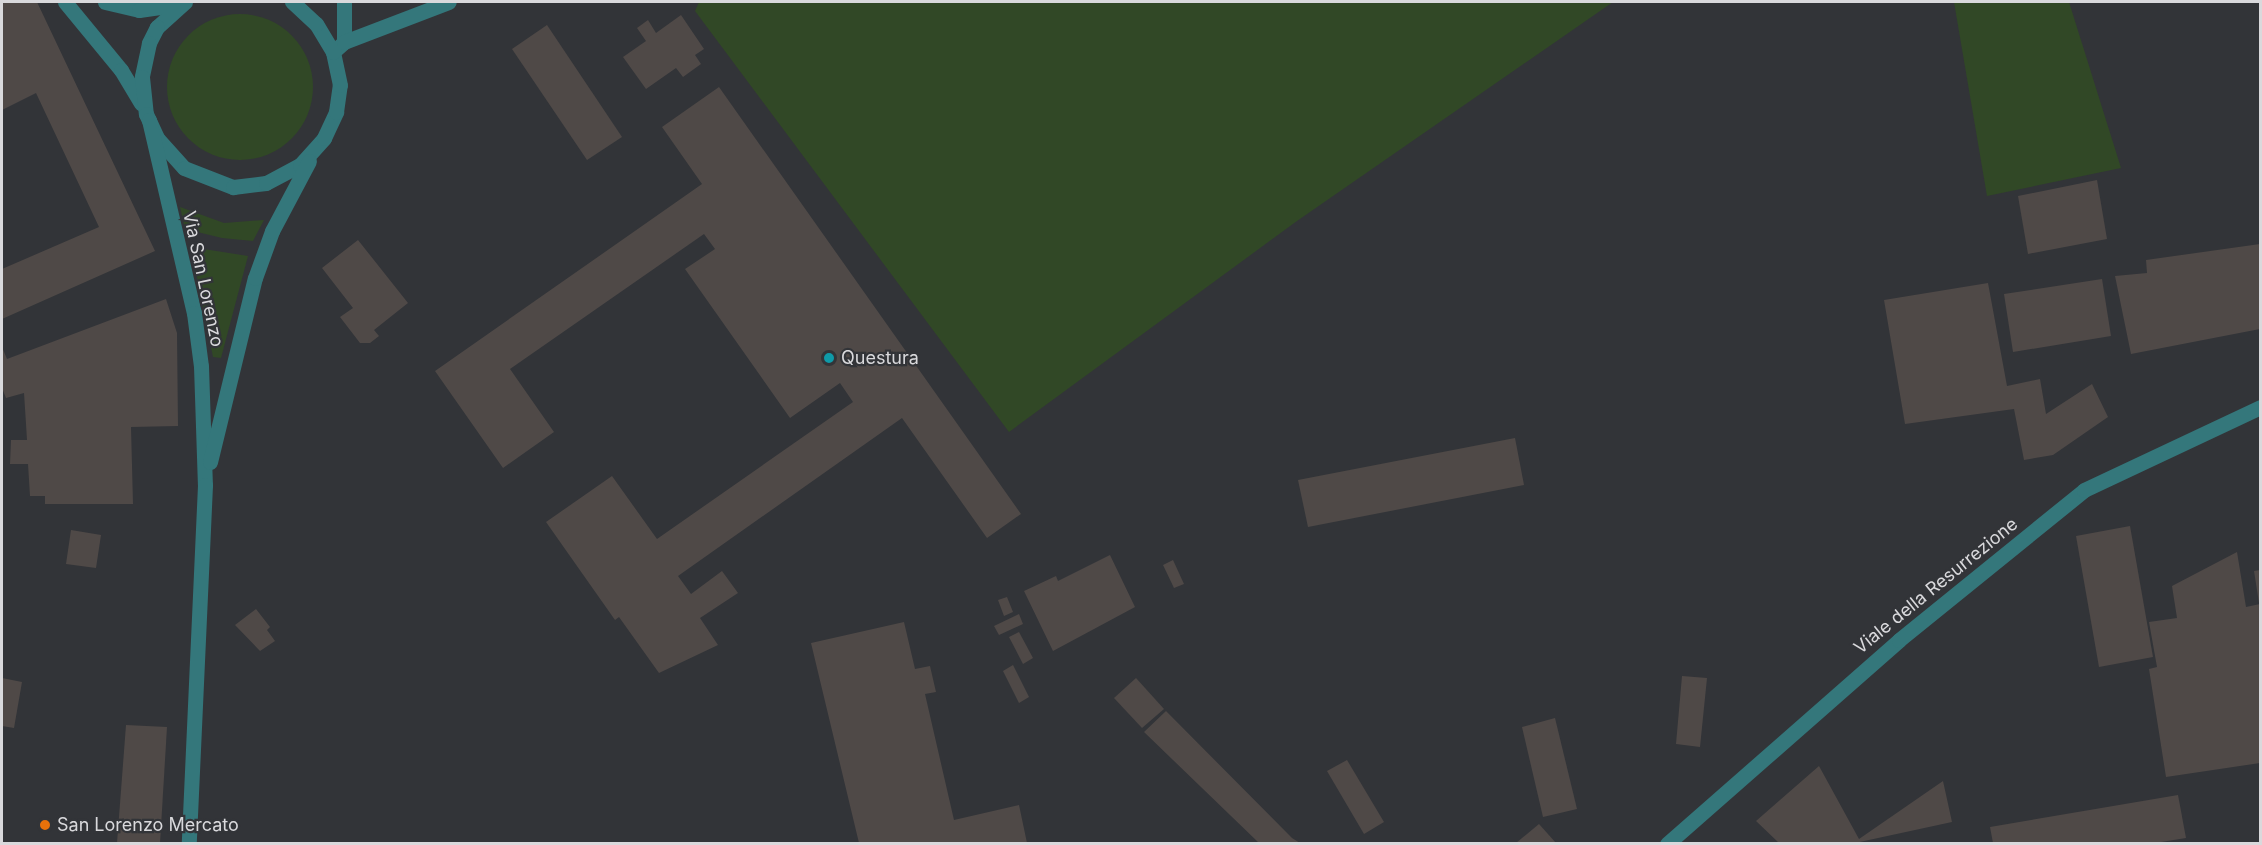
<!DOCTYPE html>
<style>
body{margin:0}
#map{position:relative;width:2262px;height:845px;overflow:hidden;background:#323438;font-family:Inter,sans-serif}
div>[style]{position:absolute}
.green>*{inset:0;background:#314826}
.round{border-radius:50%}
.building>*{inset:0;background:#4f4947}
.minor>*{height:15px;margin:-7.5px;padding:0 7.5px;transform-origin:7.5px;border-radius:7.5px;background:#34777b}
.dots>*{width:16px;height:16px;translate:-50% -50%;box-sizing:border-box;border:3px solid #323438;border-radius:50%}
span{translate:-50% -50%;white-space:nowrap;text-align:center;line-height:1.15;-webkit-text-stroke:4.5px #323438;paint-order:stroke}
.street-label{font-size:18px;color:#d9d9dc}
.poi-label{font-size:18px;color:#d9d9dc}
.left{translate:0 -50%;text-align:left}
.frame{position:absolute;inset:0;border:3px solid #d9d9dc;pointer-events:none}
</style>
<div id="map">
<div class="green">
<i style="clip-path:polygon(699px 2px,1613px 2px,1297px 221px,1009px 432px,695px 11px)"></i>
<i style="clip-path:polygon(1954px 2px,2069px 2px,2121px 168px,1987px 196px)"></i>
<i class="round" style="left:167px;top:14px;width:146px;height:146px"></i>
<i style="clip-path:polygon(180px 207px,224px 223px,264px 220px,253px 241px,222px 238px,185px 229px)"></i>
<i style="clip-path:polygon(191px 247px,248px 256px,221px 358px,213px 357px)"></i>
</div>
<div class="building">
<i style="clip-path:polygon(2px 2px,37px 2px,155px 251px,2px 319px,2px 269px,99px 227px,36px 93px,2px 110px)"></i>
<i style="clip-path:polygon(681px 15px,704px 49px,695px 55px,701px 64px,683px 77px,676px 68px,646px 89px,623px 57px,646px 41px,637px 28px,648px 20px,656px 33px)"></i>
<i style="clip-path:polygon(547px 25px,622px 137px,587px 160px,512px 49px)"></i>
<i style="clip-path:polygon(719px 87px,1021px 514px,987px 538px,902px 418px,678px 576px,691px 594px,722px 571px,738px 593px,700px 618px,718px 645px,659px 673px,619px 617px,615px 620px,546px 522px,612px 476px,657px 539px,853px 402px,840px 383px,790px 418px,685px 269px,715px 249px,704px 234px,510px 369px,554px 432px,503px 468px,435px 371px,702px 184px,662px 127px)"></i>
<i style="clip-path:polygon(2097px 180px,2107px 239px,2028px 254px,2018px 196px)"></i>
<i style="clip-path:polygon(358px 240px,408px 303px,374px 330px,379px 336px,370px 343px,360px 343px,340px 317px,353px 308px,322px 268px)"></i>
<i style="clip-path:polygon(2260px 244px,2260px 329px,2131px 354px,2115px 276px,2147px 273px,2146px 260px)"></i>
<i style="clip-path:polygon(2102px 279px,2111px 336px,2013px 352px,2004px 294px)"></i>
<i style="clip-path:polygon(1988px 283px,2007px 386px,2040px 379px,2046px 414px,2092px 384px,2108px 417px,2053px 455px,2024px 460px,2014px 409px,1905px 424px,1884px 300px)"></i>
<i style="clip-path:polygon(166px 299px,177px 333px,178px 426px,131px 427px,133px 504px,45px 504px,45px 496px,30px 496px,28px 464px,10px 464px,11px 440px,27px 440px,26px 424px,24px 393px,6px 398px,2px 388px,2px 347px,7px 359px)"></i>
<i style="clip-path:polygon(1515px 438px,1524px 485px,1308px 527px,1298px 480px)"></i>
<i style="clip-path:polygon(2130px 526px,2153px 657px,2099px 667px,2076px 536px)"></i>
<i style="clip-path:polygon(71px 530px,101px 535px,96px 568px,66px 564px)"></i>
<i style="clip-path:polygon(2237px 552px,2246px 607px,2260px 604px,2260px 763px,2166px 777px,2149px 669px,2157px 667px,2149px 622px,2177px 618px,2172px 586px)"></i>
<i style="clip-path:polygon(1110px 555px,1135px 607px,1053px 651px,1024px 591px,1056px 576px,1058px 581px)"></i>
<i style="clip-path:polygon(1173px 560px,1184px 584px,1174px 588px,1163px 565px)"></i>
<i style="clip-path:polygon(2260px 570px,2260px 603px,2259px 603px,2254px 571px)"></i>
<i style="clip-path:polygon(1007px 597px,1013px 612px,1004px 616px,998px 600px)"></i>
<i style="clip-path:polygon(256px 609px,270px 627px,267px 630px,275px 641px,260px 651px,235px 625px)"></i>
<i style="clip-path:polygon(1019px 614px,1023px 624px,999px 635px,994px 626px)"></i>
<i style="clip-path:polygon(904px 622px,915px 669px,930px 666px,936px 692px,925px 694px,954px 820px,1019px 805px,1027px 843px,859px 843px,811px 643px)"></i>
<i style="clip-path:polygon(1019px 632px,1033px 658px,1023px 664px,1009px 637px)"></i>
<i style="clip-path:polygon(1013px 665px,1029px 697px,1019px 703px,1003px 671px)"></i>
<i style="clip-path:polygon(1682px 676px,1707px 678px,1700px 747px,1676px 744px)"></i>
<i style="clip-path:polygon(2px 678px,22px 682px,14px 728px,2px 726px)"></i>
<i style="clip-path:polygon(1136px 678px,1164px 709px,1142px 728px,1114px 698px)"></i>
<i style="clip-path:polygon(1166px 711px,1292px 838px,1300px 843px,1259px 843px,1144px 732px)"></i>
<i style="clip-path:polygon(1555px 718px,1577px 809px,1543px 817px,1522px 727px)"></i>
<i style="clip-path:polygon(126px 725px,167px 727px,160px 843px,117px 843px)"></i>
<i style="clip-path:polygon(1347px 760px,1384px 822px,1364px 834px,1327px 771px)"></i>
<i style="clip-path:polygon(1819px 766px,1859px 839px,1943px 781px,1952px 822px,1855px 843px,1779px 843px,1756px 821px)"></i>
<i style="clip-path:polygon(2178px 795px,2186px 838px,2155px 843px,1993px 843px,1990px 827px)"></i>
<i style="clip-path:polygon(1539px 824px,1556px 843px,1516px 843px)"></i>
</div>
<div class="minor">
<i style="left:65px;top:2px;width:88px;rotate:50.5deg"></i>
<i style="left:121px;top:70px;width:39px;rotate:59deg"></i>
<i style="left:105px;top:2px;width:35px;rotate:13deg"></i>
<i style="left:139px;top:10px;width:37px;rotate:-8deg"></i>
<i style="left:185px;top:2px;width:38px;rotate:138deg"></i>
<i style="left:157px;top:27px;width:18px;rotate:117deg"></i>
<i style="left:149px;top:43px;width:35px;rotate:102deg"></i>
<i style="left:142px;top:77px;width:37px;rotate:84deg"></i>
<i style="left:146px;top:114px;width:26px;rotate:65deg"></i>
<i style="left:157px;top:138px;width:40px;rotate:48deg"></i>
<i style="left:184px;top:168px;width:53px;rotate:21.2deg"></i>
<i style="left:233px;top:187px;width:33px;rotate:-7deg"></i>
<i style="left:266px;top:183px;width:38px;rotate:-28deg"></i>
<i style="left:300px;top:165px;width:36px;rotate:-48deg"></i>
<i style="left:324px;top:138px;width:29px;rotate:-65deg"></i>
<i style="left:336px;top:112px;width:27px;rotate:-82deg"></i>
<i style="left:340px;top:85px;width:34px;rotate:-102deg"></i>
<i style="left:333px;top:52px;width:33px;rotate:-121deg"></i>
<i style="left:316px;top:24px;width:33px;rotate:-137deg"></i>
<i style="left:344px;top:2px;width:40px;rotate:90deg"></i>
<i style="left:333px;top:52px;width:15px;rotate:-42deg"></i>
<i style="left:344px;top:42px;width:112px;rotate:-20.9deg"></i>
<i style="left:149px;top:120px;width:198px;rotate:76.9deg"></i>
<i style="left:194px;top:313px;width:53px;rotate:82.5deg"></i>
<i style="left:201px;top:366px;width:119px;rotate:88.1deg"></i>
<i style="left:205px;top:485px;width:359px;rotate:92.6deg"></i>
<i style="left:210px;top:462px;width:189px;rotate:-76.3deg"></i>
<i style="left:255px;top:278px;width:50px;rotate:-70.1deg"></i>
<i style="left:272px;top:231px;width:79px;rotate:-62.1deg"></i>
<i style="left:1667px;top:844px;width:309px;rotate:-41.3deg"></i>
<i style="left:1899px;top:640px;width:238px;rotate:-39deg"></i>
<i style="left:2084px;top:490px;width:195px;rotate:-25.2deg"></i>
</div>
<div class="dots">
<i style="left:829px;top:358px;background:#0f9aa8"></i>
<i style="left:45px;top:825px;background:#e8710a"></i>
</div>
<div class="street-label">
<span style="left:203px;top:279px;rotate:78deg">Via San Lorenzo</span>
<span style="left:1936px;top:586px;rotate:-39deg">Viale della Resurrezione</span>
</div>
<div class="poi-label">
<span class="left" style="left:841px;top:358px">Questura</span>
<span class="left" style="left:57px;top:825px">San Lorenzo Mercato</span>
</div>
<div class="frame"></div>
</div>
